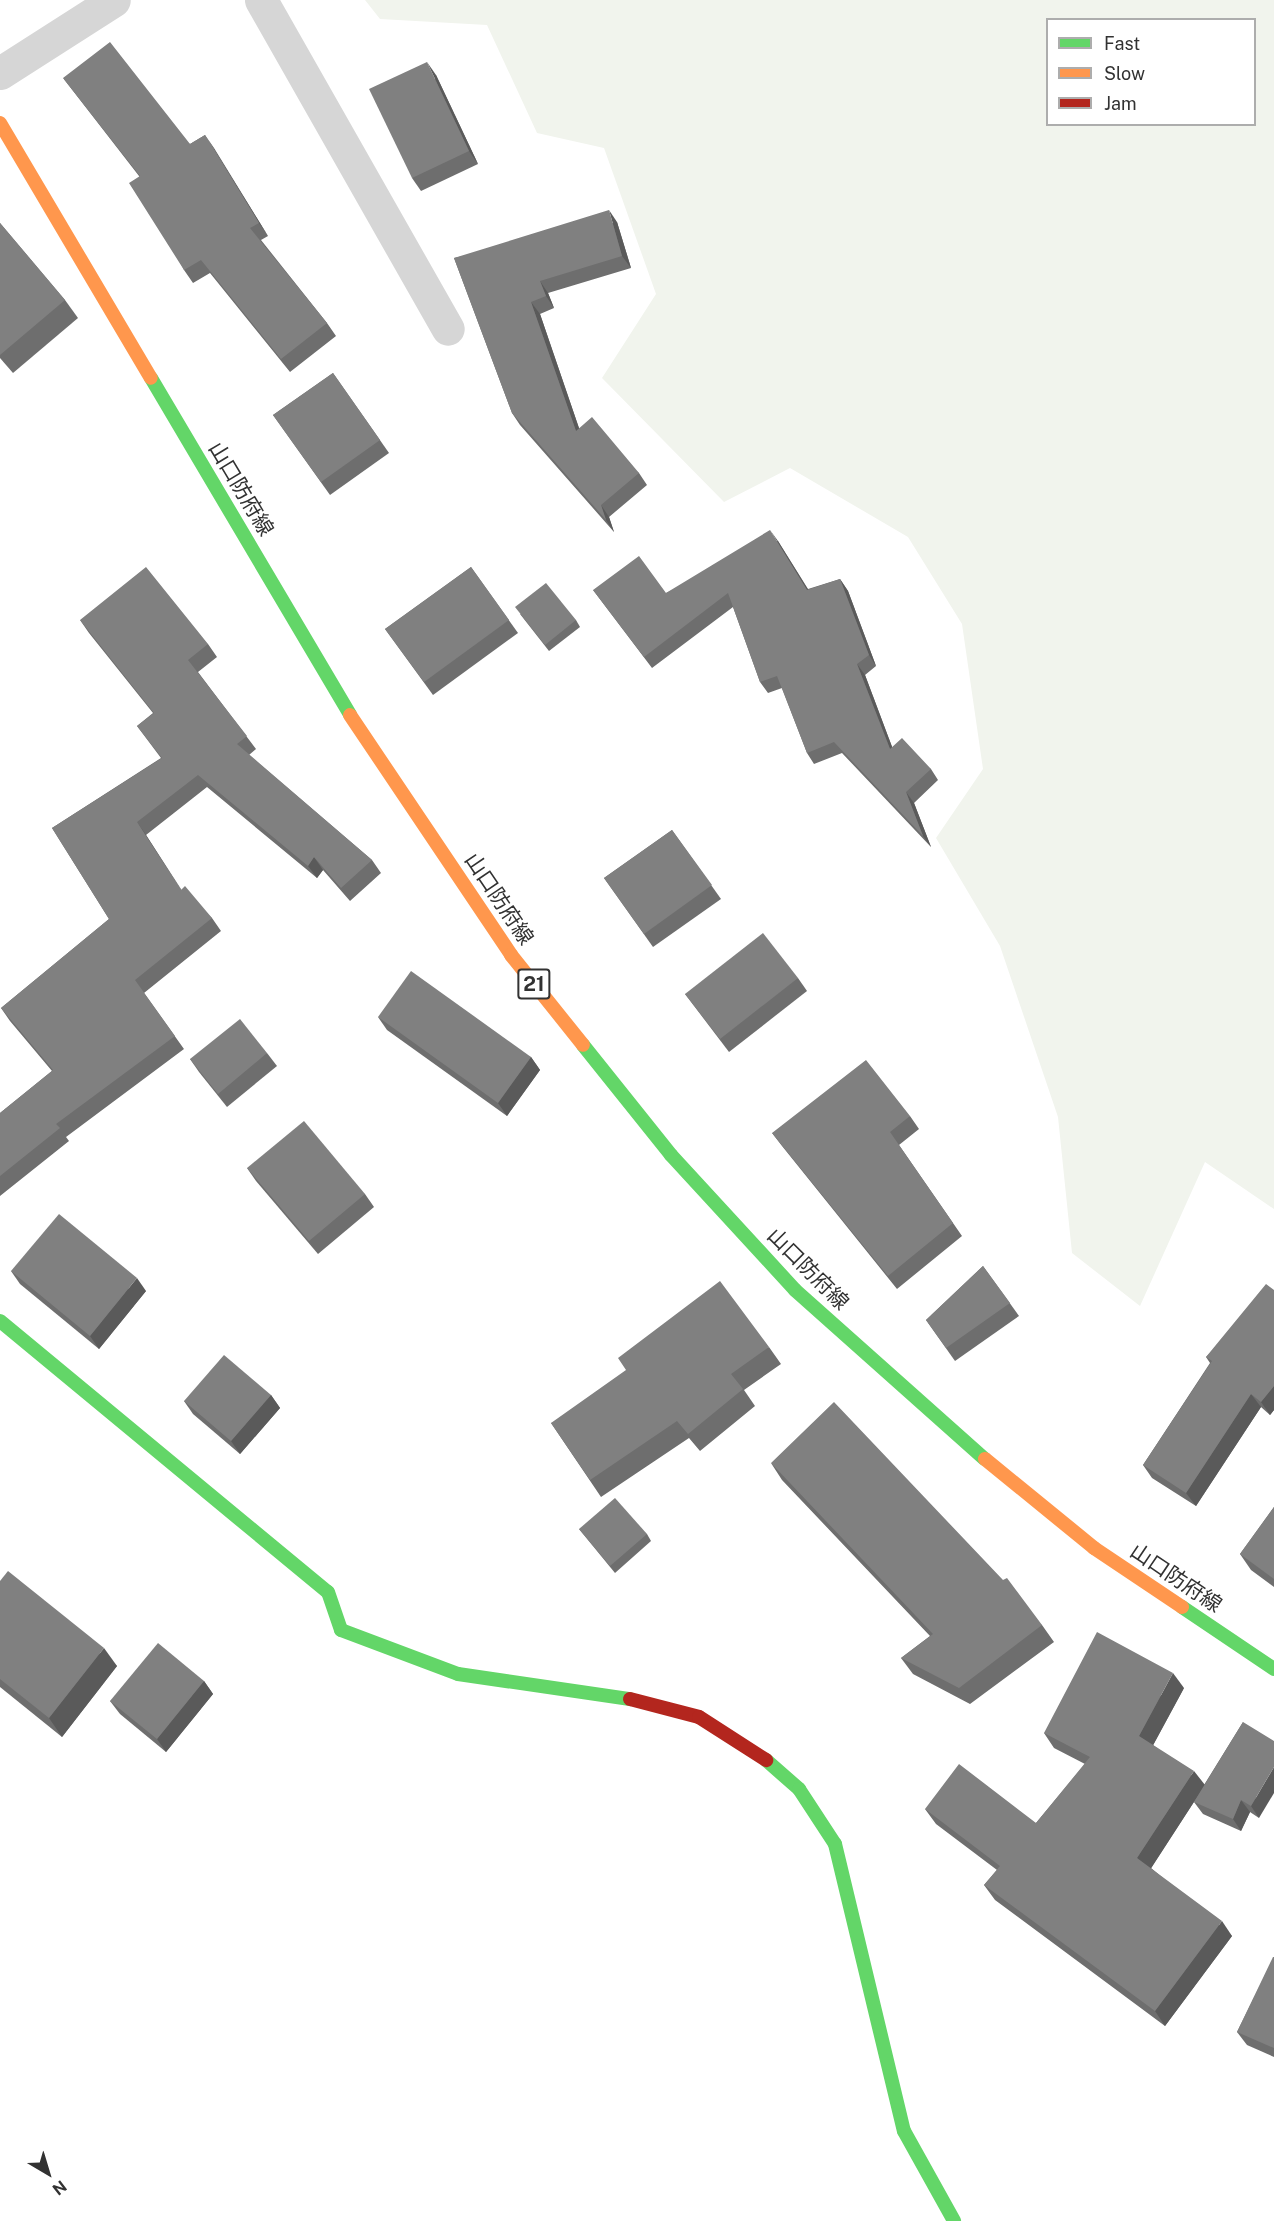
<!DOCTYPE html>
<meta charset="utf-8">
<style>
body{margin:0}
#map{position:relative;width:1274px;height:2221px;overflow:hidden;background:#fff;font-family:"Public Sans","Noto Sans JP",sans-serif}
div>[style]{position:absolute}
.green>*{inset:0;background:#f1f4ed}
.street>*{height:33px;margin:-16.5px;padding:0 16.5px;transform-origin:16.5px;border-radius:16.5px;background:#d6d6d6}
.fast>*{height:14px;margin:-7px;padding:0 7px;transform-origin:7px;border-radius:7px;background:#63d668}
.slow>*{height:14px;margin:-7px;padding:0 7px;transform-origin:7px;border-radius:7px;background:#ff974d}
.jam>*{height:14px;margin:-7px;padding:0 7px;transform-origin:7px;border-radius:7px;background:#b3261e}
.wall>*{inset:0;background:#6e6e6e}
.shaded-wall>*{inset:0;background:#5a5a5a}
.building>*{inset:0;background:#808080}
span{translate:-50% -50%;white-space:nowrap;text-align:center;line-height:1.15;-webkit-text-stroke:6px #fff;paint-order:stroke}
.shield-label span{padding:2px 4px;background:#fff;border:2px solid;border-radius:4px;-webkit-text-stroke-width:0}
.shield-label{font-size:20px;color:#323232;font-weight:700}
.street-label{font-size:21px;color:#323232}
.legend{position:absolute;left:1046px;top:18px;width:210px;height:108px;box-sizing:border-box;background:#fff;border:2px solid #adadad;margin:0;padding:8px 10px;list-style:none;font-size:18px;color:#323232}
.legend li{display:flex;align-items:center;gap:12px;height:30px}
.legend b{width:30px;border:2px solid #adadad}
.north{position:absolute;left:18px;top:2143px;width:60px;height:60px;-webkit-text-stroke:4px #fff;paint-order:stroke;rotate:142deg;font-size:16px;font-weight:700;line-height:24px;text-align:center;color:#323232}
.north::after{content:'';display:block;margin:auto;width:21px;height:27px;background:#323232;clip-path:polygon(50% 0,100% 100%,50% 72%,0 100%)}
</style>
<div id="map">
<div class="green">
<i style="clip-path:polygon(evenodd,365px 0,1274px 0,1274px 1209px,1205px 1162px,1140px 1306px,1072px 1253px,1058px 1117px,1000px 946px,936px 838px,983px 769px,962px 624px,908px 537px,790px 468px,724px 502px,602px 378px,656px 294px,604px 148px,537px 133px,487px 25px,380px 19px,365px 0,1048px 20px,1254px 20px,1254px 124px,1048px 124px,1048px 20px)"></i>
</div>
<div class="street">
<i style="left:261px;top:0;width:378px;rotate:60.4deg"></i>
<i style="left:0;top:73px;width:135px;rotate:-32.6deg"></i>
</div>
<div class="fast">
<i style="left:151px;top:378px;width:391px;rotate:59.4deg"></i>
<i style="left:583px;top:1045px;width:141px;rotate:51.3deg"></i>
<i style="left:671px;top:1155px;width:183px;rotate:47.4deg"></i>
<i style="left:795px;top:1290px;width:254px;rotate:41.7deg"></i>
<i style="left:0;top:1321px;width:425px;rotate:39.6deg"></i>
<i style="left:328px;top:1592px;width:40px;rotate:71.1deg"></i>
<i style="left:341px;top:1630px;width:125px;rotate:20.6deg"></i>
<i style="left:458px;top:1674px;width:174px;rotate:8.3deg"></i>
<i style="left:1182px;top:1607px;width:111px;rotate:34deg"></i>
<i style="left:766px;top:1760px;width:44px;rotate:41.3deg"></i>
<i style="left:799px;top:1789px;width:66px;rotate:56.8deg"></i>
<i style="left:835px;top:1844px;width:295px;rotate:76.5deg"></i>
<i style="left:904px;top:2131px;width:103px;rotate:60.9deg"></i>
</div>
<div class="slow">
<i style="left:0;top:123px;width:296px;rotate:59.4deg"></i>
<i style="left:350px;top:715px;width:289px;rotate:56.1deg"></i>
<i style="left:511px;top:955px;width:115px;rotate:51.3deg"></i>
<i style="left:985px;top:1459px;width:141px;rotate:39.2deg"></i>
<i style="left:1094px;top:1548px;width:106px;rotate:33.8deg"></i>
</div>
<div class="jam">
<i style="left:630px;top:1699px;width:71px;rotate:14.6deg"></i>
<i style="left:699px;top:1717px;width:80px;rotate:32.7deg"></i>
</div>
<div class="wall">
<i style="clip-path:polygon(436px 75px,478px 164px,421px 191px,412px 178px)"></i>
<i style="clip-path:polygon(63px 78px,190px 144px,205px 135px,268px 236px,261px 240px,327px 323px,336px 336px,290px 372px,210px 273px,193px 283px,184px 270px,139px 176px)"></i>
<i style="clip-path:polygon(617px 222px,631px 268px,548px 293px,554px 308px,540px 314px,579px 428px,639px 473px,647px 485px,609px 517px,614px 532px,520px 425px,512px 413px,454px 258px)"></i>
<i style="clip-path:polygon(0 223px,65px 300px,78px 318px,13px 373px,0 358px)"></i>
<i style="clip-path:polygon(333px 373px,389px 453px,330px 495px,273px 415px)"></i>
<i style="clip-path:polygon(778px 541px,808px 589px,840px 579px,848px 591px,876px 666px,865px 675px,892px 747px,931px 769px,938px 780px,914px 803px,931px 847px,842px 753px,814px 764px,807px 753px,782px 688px,768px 693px,760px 682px,733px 607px,652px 668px,593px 590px,666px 593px)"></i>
<i style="clip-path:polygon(471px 567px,518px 633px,433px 695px,385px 629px)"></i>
<i style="clip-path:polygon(520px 614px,576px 620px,580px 627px,549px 651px)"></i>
<i style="clip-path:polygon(80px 620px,208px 644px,217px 657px,198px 672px,256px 749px,249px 755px,372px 860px,381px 873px,350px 901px,323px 870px,317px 878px,207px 787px,146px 835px,181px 890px,212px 918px,221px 931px,144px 993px,184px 1049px,66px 1137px,69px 1141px,0 1196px,0 1113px,52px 1071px,10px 1021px,1px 1008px,109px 919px,52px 828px,161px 758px,137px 726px,153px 713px,89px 633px)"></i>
<i style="clip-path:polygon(672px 830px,721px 899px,653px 947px,604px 878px)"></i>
<i style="clip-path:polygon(798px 978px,807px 991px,729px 1052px,685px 994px)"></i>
<i style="clip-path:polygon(378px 1017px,531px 1057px,540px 1070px,507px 1116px,387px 1030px)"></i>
<i style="clip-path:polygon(267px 1053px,277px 1066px,227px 1107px,199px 1072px,190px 1059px)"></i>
<i style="clip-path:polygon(910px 1116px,919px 1129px,899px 1145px,962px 1236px,897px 1289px,782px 1146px,772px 1133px)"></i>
<i style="clip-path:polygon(247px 1168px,365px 1194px,374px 1207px,318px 1254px,256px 1181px)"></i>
<i style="clip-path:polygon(983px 1266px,1019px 1316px,955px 1361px,926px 1320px)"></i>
<i style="clip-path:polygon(11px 1271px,146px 1291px,99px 1349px,20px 1284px)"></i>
<i style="clip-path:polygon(1274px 1290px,1274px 1410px,1270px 1415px,1261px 1407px,1196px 1506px,1152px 1478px,1143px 1465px,1210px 1363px,1206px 1357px)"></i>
<i style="clip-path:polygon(769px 1347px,781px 1364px,744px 1390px,755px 1406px,700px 1451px,689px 1438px,601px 1497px,551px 1423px)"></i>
<i style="clip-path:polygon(271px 1395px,280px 1408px,240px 1454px,193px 1414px,184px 1401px)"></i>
<i style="clip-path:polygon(771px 1463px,1042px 1625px,1054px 1642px,970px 1704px,913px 1674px,901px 1658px,930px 1636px,782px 1480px)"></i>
<i style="clip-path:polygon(1274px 1507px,1274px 1587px,1251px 1570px,1240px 1554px)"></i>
<i style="clip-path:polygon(579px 1529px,647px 1534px,651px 1541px,615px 1573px)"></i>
<i style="clip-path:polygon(0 1581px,117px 1666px,62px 1737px,0 1687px)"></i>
<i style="clip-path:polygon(204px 1681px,213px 1694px,166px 1752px,120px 1714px,110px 1701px)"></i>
<i style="clip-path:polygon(1184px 1688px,1153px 1745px,1204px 1785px,1243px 1722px,1259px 1818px,1250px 1812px,1241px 1831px,1203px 1814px,1194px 1802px,1199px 1794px,1151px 1868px,1232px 1936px,1165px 2026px,995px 1900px,984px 1885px,997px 1870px,936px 1824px,925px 1809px,1036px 1823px,1085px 1764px,1054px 1748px,1044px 1733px)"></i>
<i style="clip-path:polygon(1274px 1957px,1274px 2057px,1247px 2045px,1237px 2032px)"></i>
</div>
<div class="shaded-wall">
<i style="clip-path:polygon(427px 62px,436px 75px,478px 164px,469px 151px)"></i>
<i style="clip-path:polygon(205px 135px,214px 148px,268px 236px,259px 223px)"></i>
<i style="clip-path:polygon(609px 210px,617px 222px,631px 268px,622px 256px)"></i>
<i style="clip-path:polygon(540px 281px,548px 293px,554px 308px,546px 296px)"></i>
<i style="clip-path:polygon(531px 302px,540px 314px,584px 443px,576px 431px)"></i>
<i style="clip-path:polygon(601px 505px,609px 517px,614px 532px,606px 520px)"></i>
<i style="clip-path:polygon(770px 530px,778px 541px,815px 601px,807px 590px)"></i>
<i style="clip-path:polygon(840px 579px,848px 591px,876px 666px,869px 655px)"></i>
<i style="clip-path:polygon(857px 664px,865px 675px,897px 760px,890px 749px)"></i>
<i style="clip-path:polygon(906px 792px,914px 803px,931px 847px,923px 836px)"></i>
<i style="clip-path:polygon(137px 822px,146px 835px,190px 903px,181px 890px)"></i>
<i style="clip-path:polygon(314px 857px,323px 870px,317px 878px,308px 866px)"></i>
<i style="clip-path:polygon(531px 1057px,540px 1070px,507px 1116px,498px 1103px)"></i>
<i style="clip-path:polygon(137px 1278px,146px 1291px,99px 1349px,90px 1336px)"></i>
<i style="clip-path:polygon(1274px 1386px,1274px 1410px,1270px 1415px,1261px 1402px)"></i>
<i style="clip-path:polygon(1251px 1394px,1261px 1407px,1196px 1506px,1186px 1493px)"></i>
<i style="clip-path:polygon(271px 1395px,280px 1408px,240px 1454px,231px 1441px)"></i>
<i style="clip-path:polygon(104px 1648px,117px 1666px,62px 1737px,49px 1718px)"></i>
<i style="clip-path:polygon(1173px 1673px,1184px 1688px,1150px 1751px,1139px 1736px)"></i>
<i style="clip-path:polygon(204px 1681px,213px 1694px,166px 1752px,157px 1739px)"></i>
<i style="clip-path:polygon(1274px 1767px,1274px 1793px,1259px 1818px,1251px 1806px)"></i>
<i style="clip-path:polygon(1194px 1771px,1205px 1785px,1148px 1873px,1137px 1858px)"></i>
<i style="clip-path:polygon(1241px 1800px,1250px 1812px,1241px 1831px,1233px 1819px)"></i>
<i style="clip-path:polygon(1222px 1921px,1232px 1936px,1165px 2026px,1155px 2011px)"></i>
</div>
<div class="building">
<i style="clip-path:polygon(110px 42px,190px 144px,205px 135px,259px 223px,250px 228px,327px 323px,281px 359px,201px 260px,184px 270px,129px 183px,140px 176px,63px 78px)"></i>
<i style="clip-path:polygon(427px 62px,469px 151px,412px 178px,369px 89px)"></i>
<i style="clip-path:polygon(609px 210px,622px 256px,540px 281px,546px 296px,531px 302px,576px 431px,592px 417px,639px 473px,601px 505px,606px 520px,512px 413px,454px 258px)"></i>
<i style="clip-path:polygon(0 223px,65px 300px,0 355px)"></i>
<i style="clip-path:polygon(333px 373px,380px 440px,321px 482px,273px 415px)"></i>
<i style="clip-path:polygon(770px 530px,807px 590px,840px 579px,869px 655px,857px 664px,890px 749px,902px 738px,931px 769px,906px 792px,923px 836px,834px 742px,807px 753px,777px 676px,760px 682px,728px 593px,644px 657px,593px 590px,639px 556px,666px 593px)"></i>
<i style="clip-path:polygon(146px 567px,208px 644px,188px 660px,247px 736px,237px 744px,372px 860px,341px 888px,314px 857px,308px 866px,198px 775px,137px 822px,181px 890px,185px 886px,212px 918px,135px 980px,175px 1036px,56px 1124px,60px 1128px,0 1176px,0 1113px,53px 1070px,1px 1008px,109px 919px,52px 828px,162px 758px,137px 726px,154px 713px,80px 620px)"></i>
<i style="clip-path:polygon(471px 567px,509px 620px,424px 682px,385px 629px)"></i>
<i style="clip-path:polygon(546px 583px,576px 620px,545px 645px,515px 607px)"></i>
<i style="clip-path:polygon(672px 830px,712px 885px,644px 934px,604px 878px)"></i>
<i style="clip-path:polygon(763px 933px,798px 978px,720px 1039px,685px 994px)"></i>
<i style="clip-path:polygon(411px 971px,531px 1057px,498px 1103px,378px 1017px)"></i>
<i style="clip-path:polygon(240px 1019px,267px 1053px,218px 1094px,190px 1059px)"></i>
<i style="clip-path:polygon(866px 1060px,910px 1116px,890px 1132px,953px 1223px,888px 1276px,772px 1133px)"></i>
<i style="clip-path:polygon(304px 1121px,365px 1194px,309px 1241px,247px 1168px)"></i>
<i style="clip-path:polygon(59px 1214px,137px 1278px,90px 1336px,11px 1271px)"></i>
<i style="clip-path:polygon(983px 1266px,1010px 1303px,946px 1348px,926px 1320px)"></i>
<i style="clip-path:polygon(720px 1281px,769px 1347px,731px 1374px,743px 1389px,688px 1434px,677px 1421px,590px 1480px,551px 1423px,626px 1370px,618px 1358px)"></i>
<i style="clip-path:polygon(1266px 1284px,1274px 1290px,1274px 1386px,1261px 1402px,1251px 1394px,1186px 1493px,1143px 1465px,1212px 1361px,1206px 1357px)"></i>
<i style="clip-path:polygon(224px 1355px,271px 1395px,231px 1441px,184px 1401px)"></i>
<i style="clip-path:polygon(834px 1402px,1003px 1580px,1007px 1578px,1042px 1625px,959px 1688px,901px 1658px,933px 1634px,771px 1463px)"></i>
<i style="clip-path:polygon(615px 1498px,647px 1534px,610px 1566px,579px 1529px)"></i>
<i style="clip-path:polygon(1274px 1507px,1274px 1579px,1240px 1554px)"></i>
<i style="clip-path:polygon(8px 1571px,104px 1648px,49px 1718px,0 1679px,0 1581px)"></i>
<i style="clip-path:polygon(1097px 1632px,1173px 1673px,1139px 1736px,1194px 1771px,1137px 1858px,1222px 1921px,1155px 2011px,984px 1885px,1000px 1866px,925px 1809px,959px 1764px,1036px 1823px,1090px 1757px,1044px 1733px)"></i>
<i style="clip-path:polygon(158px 1643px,204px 1681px,157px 1739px,110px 1701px)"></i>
<i style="clip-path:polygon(1243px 1722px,1274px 1741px,1274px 1767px,1251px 1806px,1241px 1800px,1233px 1819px,1194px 1802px)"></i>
<i style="clip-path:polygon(1273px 1957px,1274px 1957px,1274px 2048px,1237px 2032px)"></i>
</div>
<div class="shield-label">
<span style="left:534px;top:984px">21</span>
</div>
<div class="street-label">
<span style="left:241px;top:489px;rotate:59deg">山口防府線</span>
<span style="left:499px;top:899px;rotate:56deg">山口防府線</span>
<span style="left:808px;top:1269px;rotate:45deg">山口防府線</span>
<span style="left:1176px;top:1578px;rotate:34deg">山口防府線</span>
</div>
<ul class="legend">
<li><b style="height:8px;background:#63d668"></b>Fast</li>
<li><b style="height:8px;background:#ff974d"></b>Slow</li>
<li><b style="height:8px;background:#b3261e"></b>Jam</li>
</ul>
<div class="north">N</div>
</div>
